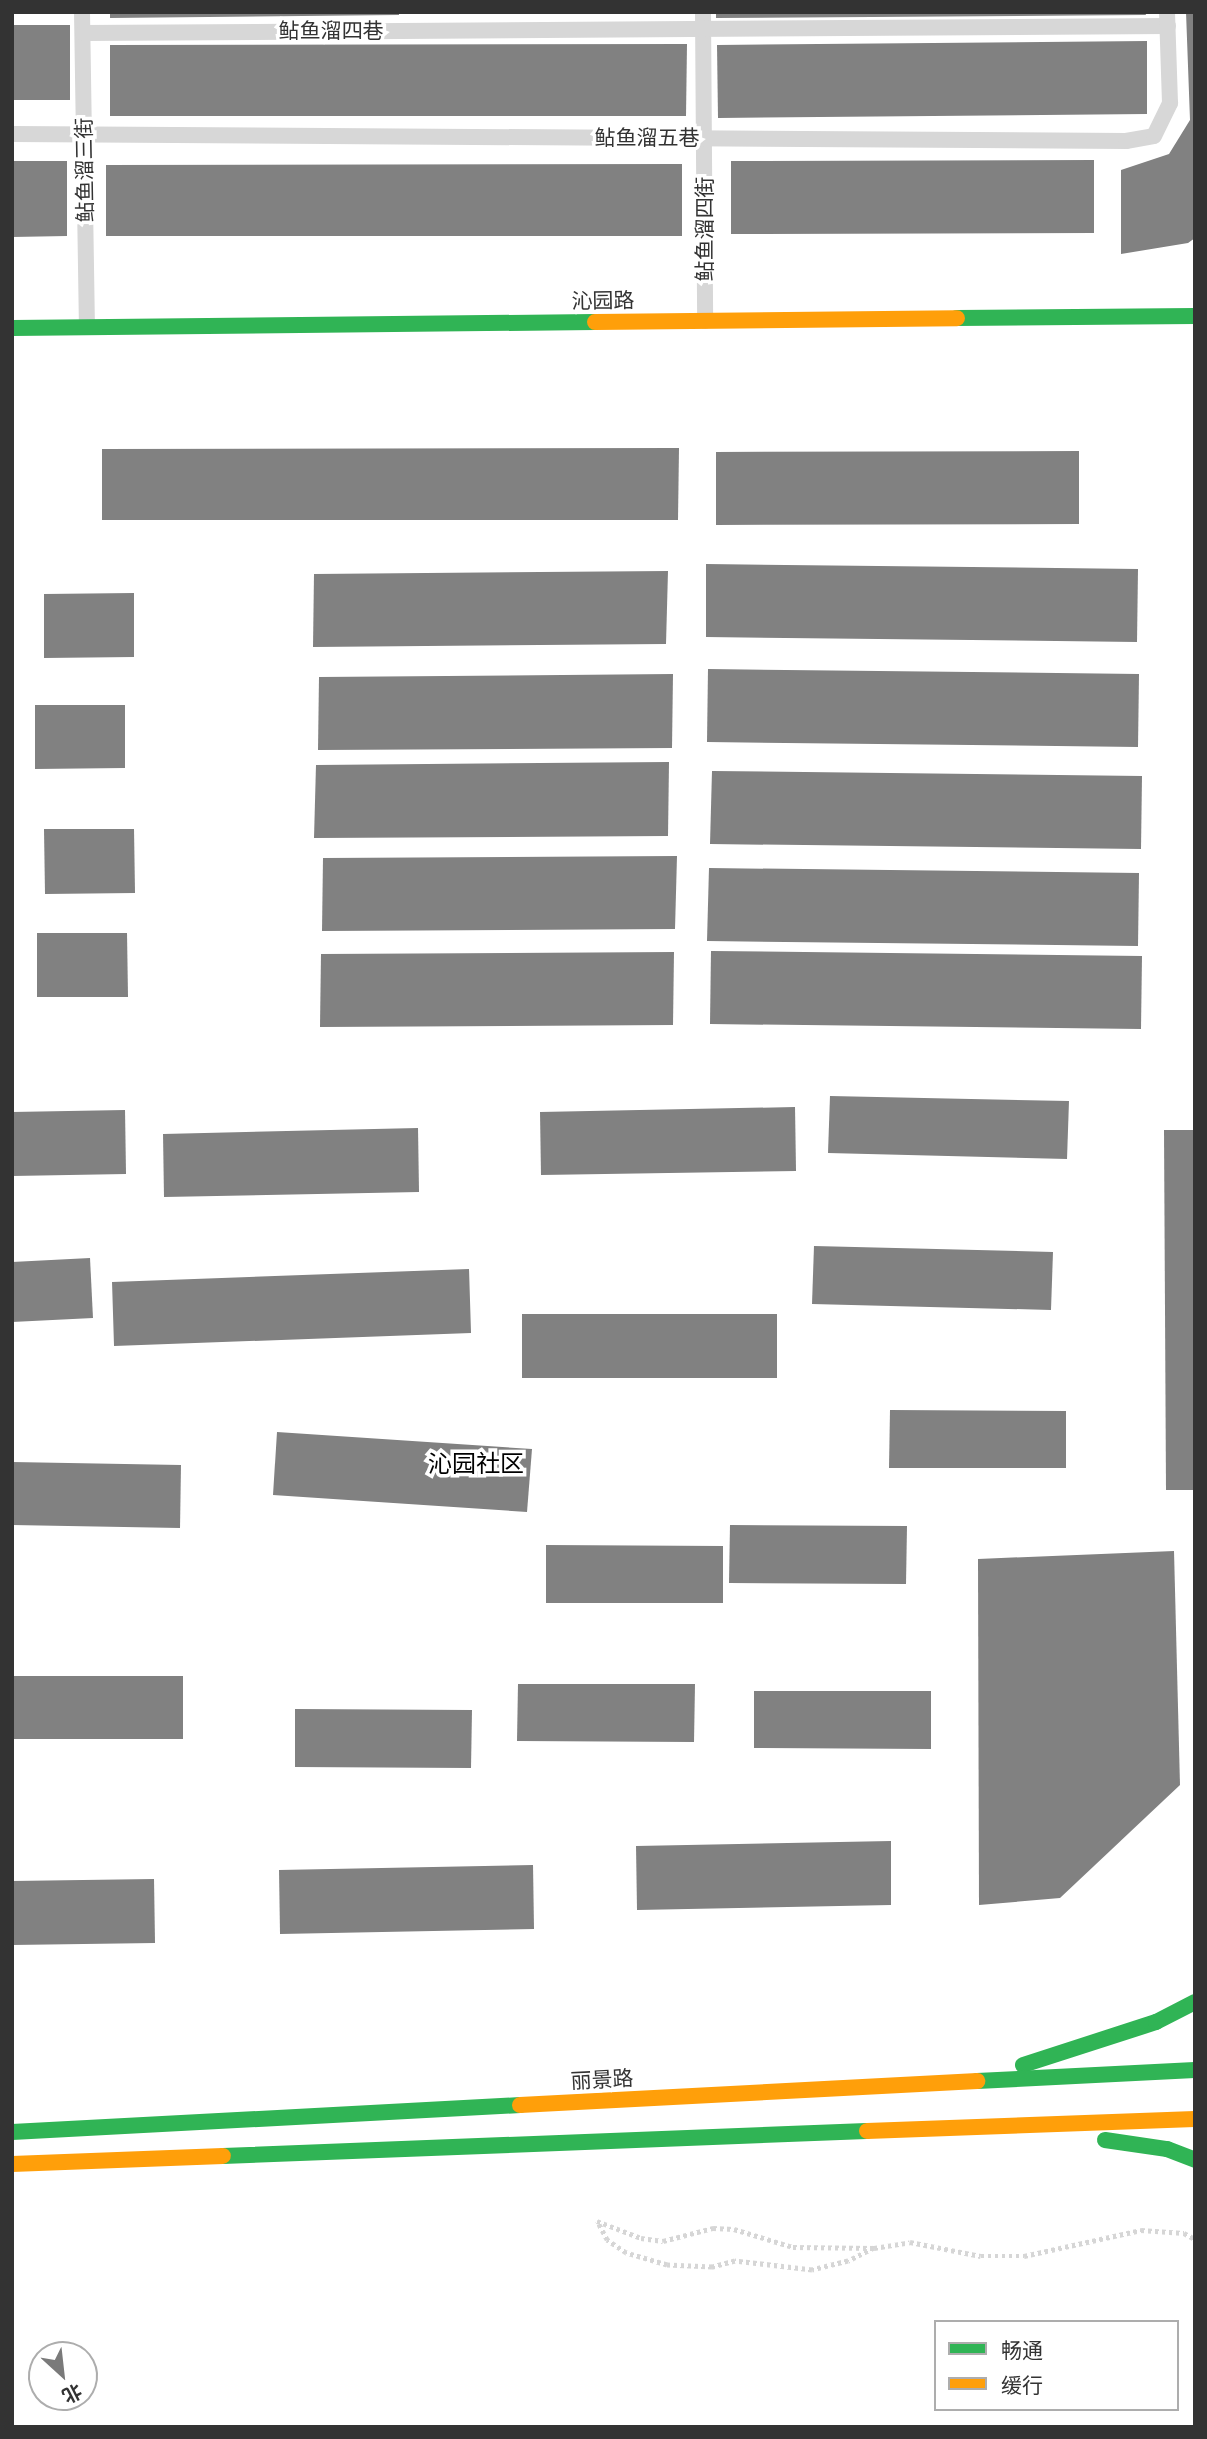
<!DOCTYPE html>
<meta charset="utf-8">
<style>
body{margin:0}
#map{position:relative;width:1207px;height:2439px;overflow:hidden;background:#fff;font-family:"Fira Sans","Noto Sans SC",sans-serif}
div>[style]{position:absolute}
.building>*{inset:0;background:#818181}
.path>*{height:4.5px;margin-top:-2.25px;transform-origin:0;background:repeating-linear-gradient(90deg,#d6d6d6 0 3.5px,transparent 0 7px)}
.lane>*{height:16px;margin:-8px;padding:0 8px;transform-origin:8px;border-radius:8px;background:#d7d7d7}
.fast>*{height:16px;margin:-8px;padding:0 8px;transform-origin:8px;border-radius:8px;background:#30b455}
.slow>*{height:16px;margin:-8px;padding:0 8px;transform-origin:8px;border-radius:8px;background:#ff9f0a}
span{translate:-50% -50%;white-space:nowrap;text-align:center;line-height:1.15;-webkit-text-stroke:7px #fff;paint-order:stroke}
.street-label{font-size:21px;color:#333}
.quarter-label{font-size:24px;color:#000}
.frame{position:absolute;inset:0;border:14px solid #333;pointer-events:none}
.legend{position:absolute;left:934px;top:2320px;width:245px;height:91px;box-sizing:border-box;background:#fff;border:2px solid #adadad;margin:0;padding:9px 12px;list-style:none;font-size:21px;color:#333}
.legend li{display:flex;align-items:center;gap:14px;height:35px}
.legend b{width:35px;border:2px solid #adadad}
.north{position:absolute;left:28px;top:2341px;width:70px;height:70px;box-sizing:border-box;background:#fff;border:2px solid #adadad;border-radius:50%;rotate:153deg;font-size:19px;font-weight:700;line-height:28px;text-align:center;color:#333}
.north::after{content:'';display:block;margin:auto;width:24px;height:32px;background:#7a7a7a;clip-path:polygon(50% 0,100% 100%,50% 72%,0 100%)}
</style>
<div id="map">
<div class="building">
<i style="clip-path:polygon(110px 12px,399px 12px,399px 15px,110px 18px)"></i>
<i style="clip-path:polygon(716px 12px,1145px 12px,1146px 15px,716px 18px)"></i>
<i style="clip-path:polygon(1186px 12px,1195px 12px,1195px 238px,1188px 243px,1121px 254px,1121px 170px,1169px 154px,1190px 120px)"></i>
<i style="clip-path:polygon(12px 25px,70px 25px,70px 100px,12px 100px)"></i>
<i style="clip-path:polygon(1147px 41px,1147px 114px,718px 118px,717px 45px)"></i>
<i style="clip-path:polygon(687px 44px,686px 116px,110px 116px,110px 45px)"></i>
<i style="clip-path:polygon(1094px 160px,1094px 233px,731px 234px,731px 161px)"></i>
<i style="clip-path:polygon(12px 161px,67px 161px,67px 236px,12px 237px)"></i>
<i style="clip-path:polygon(682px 164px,682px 236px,106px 236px,106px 165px)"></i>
<i style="clip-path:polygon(679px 448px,678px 520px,102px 520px,102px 449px)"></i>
<i style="clip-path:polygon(1079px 451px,1079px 524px,716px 525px,716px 452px)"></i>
<i style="clip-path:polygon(706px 564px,1138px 569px,1137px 642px,706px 637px)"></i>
<i style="clip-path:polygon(668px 571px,666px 644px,313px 647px,314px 574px)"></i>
<i style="clip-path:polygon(134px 593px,134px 657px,44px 658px,44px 594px)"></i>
<i style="clip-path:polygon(708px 669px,1139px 674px,1138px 747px,707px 742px)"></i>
<i style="clip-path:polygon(673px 674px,672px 748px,318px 750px,319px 677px)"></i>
<i style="clip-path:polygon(35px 705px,125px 705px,125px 768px,35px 769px)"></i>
<i style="clip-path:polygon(669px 762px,668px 836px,314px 838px,316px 765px)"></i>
<i style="clip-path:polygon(712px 771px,1142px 776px,1141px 849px,710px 844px)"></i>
<i style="clip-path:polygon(44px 829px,134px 829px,135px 893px,45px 894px)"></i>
<i style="clip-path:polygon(677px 856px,675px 929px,322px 931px,323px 858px)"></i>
<i style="clip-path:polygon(709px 868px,1139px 873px,1138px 946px,707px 941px)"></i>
<i style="clip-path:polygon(37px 933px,127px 933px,128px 997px,37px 997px)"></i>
<i style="clip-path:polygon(711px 951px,1142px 956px,1141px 1029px,710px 1024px)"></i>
<i style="clip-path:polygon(674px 952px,673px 1025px,320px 1027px,321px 954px)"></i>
<i style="clip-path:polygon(830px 1096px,1069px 1101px,1067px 1159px,828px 1153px)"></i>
<i style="clip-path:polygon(795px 1107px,796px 1171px,541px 1175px,540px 1112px)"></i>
<i style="clip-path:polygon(125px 1110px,126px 1174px,12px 1176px,12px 1112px)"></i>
<i style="clip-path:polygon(418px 1128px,419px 1192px,164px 1197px,163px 1134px)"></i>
<i style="clip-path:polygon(1164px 1130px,1195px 1130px,1195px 1490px,1166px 1490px)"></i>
<i style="clip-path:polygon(814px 1246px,1053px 1252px,1051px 1310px,812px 1304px)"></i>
<i style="clip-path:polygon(90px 1258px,93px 1318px,12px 1322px,12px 1262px)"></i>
<i style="clip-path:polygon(469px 1269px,471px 1333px,114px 1346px,112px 1282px)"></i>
<i style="clip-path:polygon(522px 1314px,777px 1314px,777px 1378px,522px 1378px)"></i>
<i style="clip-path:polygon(890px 1410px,1066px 1411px,1066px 1468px,889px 1468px)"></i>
<i style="clip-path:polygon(277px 1432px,532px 1449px,527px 1512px,273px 1495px)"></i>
<i style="clip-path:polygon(12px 1462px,181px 1465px,180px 1528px,12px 1525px)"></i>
<i style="clip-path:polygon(730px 1525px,907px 1526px,906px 1584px,729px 1583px)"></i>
<i style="clip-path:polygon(546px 1545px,723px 1546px,723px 1603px,546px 1603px)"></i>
<i style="clip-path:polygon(1174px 1551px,1180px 1785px,1060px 1898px,979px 1905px,978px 1559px)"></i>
<i style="clip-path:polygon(12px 1676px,183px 1676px,183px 1739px,12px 1739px)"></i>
<i style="clip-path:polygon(518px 1684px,695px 1684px,694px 1742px,517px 1741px)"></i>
<i style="clip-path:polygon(754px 1691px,931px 1691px,931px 1749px,754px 1748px)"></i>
<i style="clip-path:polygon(295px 1709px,472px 1710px,471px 1768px,295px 1767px)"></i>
<i style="clip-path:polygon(891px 1841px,891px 1905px,637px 1910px,636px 1846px)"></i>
<i style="clip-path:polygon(533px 1865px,534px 1929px,280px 1934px,279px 1870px)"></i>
<i style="clip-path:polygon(154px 1879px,155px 1943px,12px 1945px,12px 1881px)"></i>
</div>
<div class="path">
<i style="left:874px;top:2248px;width:29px;rotate:153deg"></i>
<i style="left:848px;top:2261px;width:37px;rotate:166deg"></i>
<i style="left:812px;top:2270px;width:78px;rotate:-173.3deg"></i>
<i style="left:735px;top:2261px;width:24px;rotate:165deg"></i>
<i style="left:712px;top:2267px;width:45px;rotate:-177.5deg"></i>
<i style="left:667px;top:2265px;width:43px;rotate:-163.7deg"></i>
<i style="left:626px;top:2253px;width:23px;rotate:-146deg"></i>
<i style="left:607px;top:2240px;width:21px;rotate:-118deg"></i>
<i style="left:597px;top:2221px;width:47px;rotate:21.1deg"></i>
<i style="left:641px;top:2238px;width:22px;rotate:8deg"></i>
<i style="left:663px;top:2241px;width:52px;rotate:-14.6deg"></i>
<i style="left:713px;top:2228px;width:21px;rotate:3deg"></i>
<i style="left:734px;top:2229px;width:62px;rotate:17deg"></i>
<i style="left:793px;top:2247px;width:81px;rotate:0.7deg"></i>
<i style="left:874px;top:2248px;width:36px;rotate:-9deg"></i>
<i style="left:910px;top:2242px;width:72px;rotate:11.2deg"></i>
<i style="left:981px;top:2256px;width:43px"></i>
<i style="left:1024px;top:2256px;width:120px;rotate:-12.5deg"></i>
<i style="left:1141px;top:2230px;width:43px;rotate:4deg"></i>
<i style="left:1184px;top:2233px;width:13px;rotate:29deg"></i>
</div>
<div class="lane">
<i style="left:82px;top:12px;width:315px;rotate:89.1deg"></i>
<i style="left:703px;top:12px;width:309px;rotate:89.6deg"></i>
<i style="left:83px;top:33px;width:1085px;rotate:-0.37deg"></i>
<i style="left:12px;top:134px;width:1114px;rotate:0.36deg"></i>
<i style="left:1126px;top:141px;width:28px;rotate:-10deg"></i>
<i style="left:1154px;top:136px;width:37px;rotate:-64deg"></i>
<i style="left:1170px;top:103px;width:91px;rotate:-91.9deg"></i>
</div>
<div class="fast">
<i style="left:957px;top:318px;width:238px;rotate:-0.5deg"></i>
<i style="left:12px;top:328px;width:583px;rotate:-0.59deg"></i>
<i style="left:1023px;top:2065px;width:140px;rotate:-17.9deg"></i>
<i style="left:1156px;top:2022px;width:44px;rotate:-27.1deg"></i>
<i style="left:977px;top:2081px;width:218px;rotate:-2.9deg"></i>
<i style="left:12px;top:2132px;width:509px;rotate:-3.04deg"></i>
<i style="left:1105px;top:2140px;width:63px;rotate:8.3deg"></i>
<i style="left:1167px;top:2149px;width:30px;rotate:21deg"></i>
<i style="left:223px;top:2156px;width:644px;rotate:-2.22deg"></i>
</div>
<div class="slow">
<i style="left:595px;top:322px;width:362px;rotate:-0.6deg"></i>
<i style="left:520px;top:2105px;width:458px;rotate:-3deg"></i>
<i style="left:867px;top:2131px;width:328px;rotate:-2.1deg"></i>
<i style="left:12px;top:2164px;width:211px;rotate:-2.2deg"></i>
</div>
<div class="street-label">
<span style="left:331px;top:31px">鲇鱼溜四巷</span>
<span style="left:647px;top:138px">鲇鱼溜五巷</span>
<span style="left:85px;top:170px;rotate:-91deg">鲇鱼溜三街</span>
<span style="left:705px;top:229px;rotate:-90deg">鲇鱼溜四街</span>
<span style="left:603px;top:301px;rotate:-1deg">沁园路</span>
<span style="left:602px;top:2080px;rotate:-3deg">丽景路</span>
</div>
<div class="quarter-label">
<span style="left:476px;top:1465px">沁园社区</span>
</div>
<div class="frame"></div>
<ul class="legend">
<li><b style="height:9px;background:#30b455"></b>畅通</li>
<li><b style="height:9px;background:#ff9f0a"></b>缓行</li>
</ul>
<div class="north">北</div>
</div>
